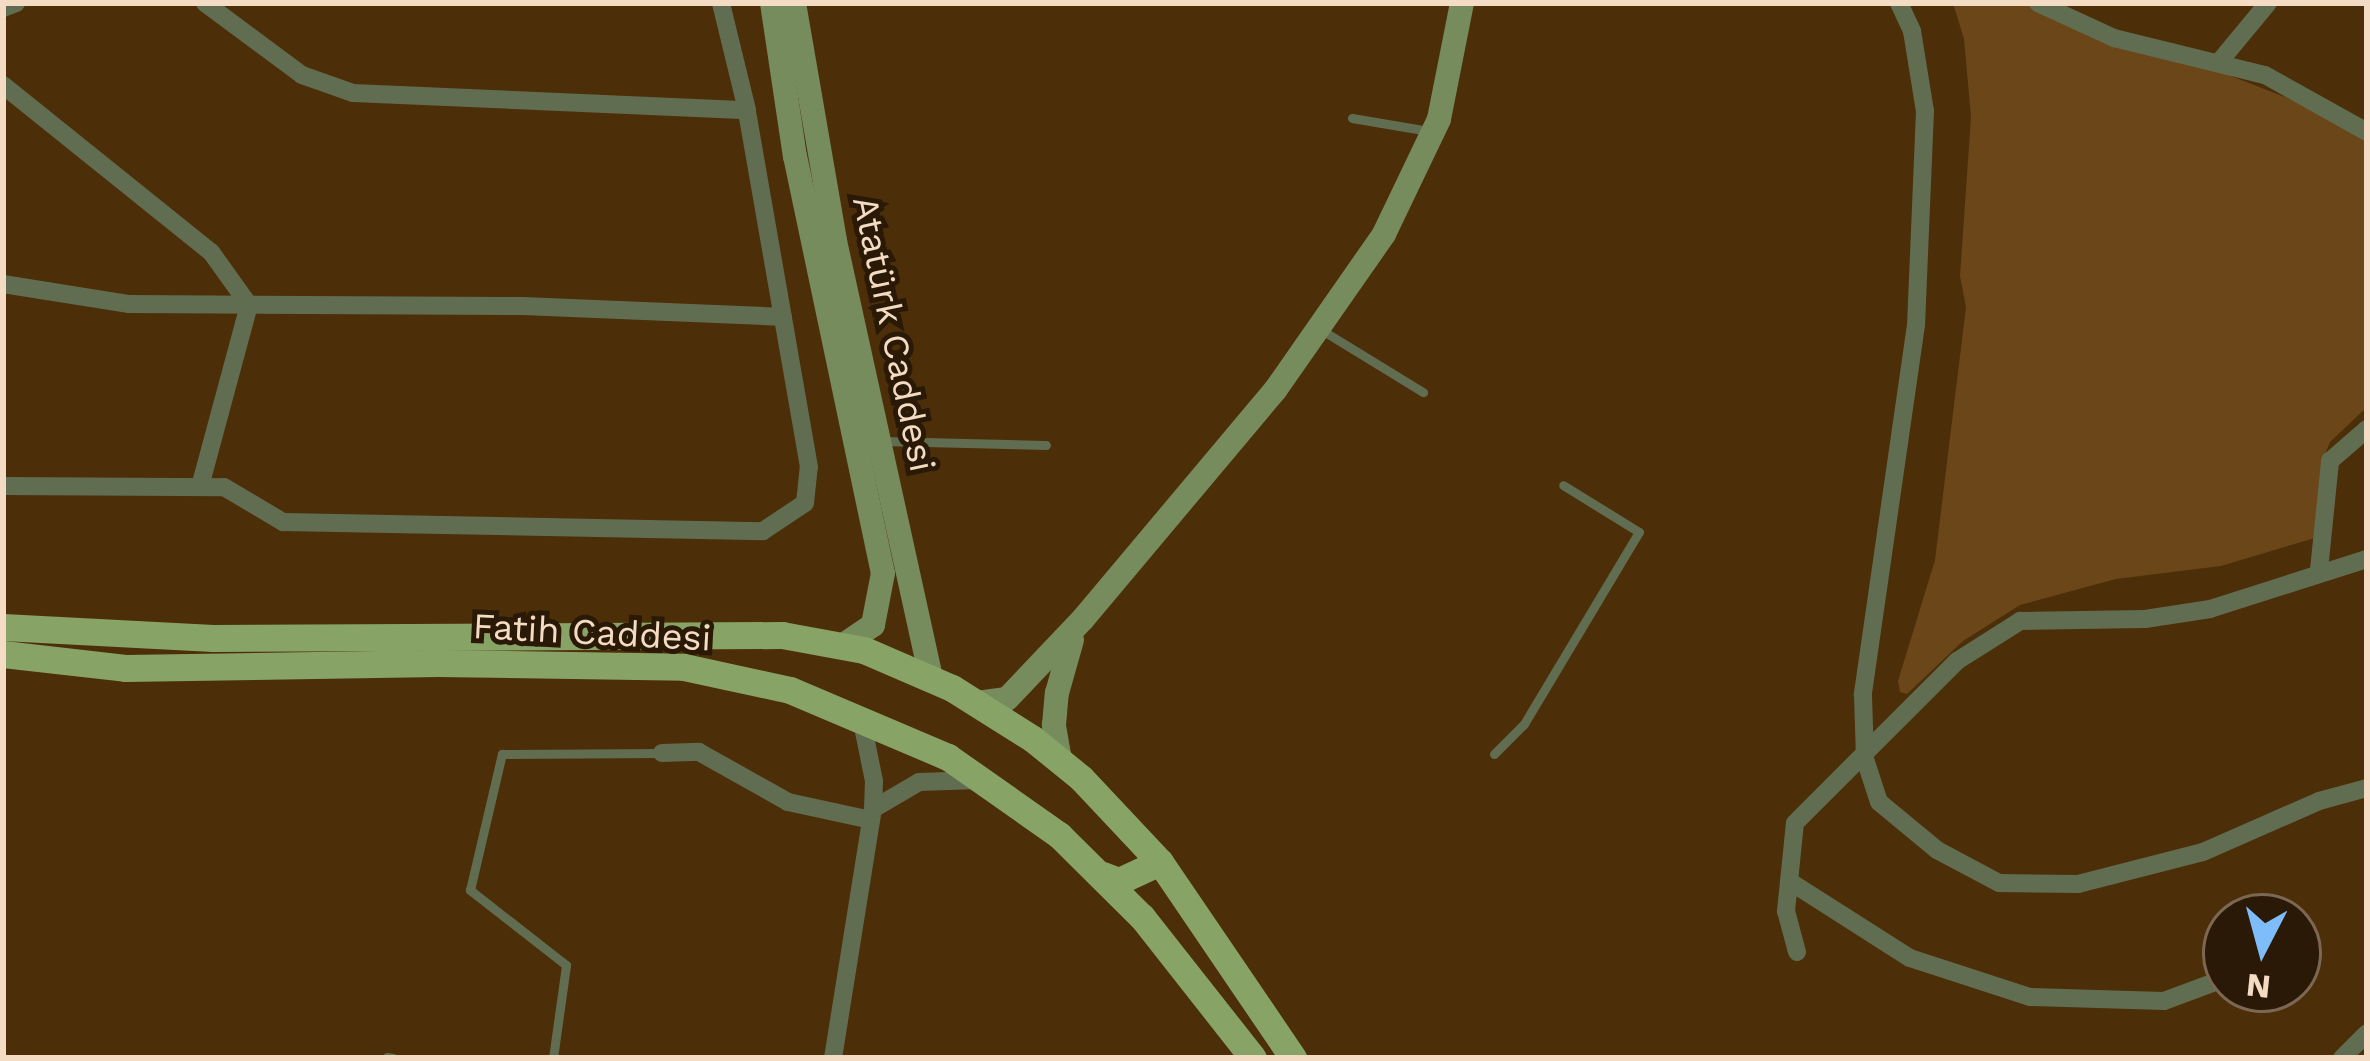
<!DOCTYPE html>
<meta charset="utf-8">
<style>
body{margin:0}
#map{position:relative;width:2370px;height:1061px;overflow:hidden;background:#4c2e08;font-family:"Work Sans",sans-serif}
div>[style]{position:absolute}
.green>*{inset:0;background:#6b4618}
.lane>*{height:9px;margin:-4.5px;padding:0 4.5px;transform-origin:4.5px;border-radius:4.5px;background:#606d50}
.street>*{height:18px;margin:-9px;padding:0 9px;transform-origin:9px;border-radius:9px;background:#606d50}
.secondary>*{height:24px;margin:-12px;padding:0 12px;transform-origin:12px;border-radius:12px;background:#778c5c}
.primary>*{height:27px;margin:-13.5px;padding:0 13.5px;transform-origin:13.5px;border-radius:13.5px;background:#88a366}
span{translate:-50% -50%;white-space:nowrap;text-align:center;line-height:1.15;-webkit-text-stroke:10px #2a1906;paint-order:stroke}
.street-label{font-size:36px;color:#f4dcc4}
.frame{position:absolute;inset:0;border:6px solid #f4dcc4;pointer-events:none}
.north{position:absolute;left:2202px;top:893px;width:120px;height:120px;box-sizing:border-box;background:#2a1906;border:3px solid #7b6752;border-radius:50%;rotate:186deg;font-size:33px;font-weight:700;line-height:48px;text-align:center;color:#f4dcc4}
.north::after{content:'';display:block;margin:auto;width:42px;height:54px;background:#7ebdf9;clip-path:polygon(50% 0,100% 100%,50% 72%,0 100%)}
</style>
<div id="map">
<div class="green">
<i style="clip-path:polygon(1953px 3px,2044px 3px,2295px 101px,2367px 140px,2367px 407px,2330px 442px,2321px 464px,2318px 537px,2221px 566px,2116px 579px,2020px 605px,1963px 641px,1907px 694px,1900px 692px,1898px 681px,1935px 560px,1966px 307px,1960px 276px,1971px 117px,1964px 39px)"></i>
</div>
<div class="lane">
<i style="left:1352px;top:118px;width:78px;rotate:9.6deg"></i>
<i style="left:1320px;top:329px;width:121px;rotate:31.5deg"></i>
<i style="left:883px;top:441px;width:163px;rotate:1.4deg"></i>
<i style="left:1494px;top:754px;width:42px;rotate:-45deg"></i>
<i style="left:1524px;top:724px;width:224px;rotate:-59.1deg"></i>
<i style="left:1639px;top:532px;width:89px;rotate:-148.3deg"></i>
<i style="left:387px;top:1057px;width:6px;rotate:9deg"></i>
<i style="left:553px;top:1058px;width:94px;rotate:-82deg"></i>
<i style="left:566px;top:965px;width:122px;rotate:-142deg"></i>
<i style="left:470px;top:890px;width:140px;rotate:-76.8deg"></i>
<i style="left:502px;top:754px;width:160px;rotate:-0.4deg"></i>
</div>
<div class="street">
<i style="left:205px;top:3px;width:121px;rotate:36.6deg"></i>
<i style="left:302px;top:75px;width:54px;rotate:19.4deg"></i>
<i style="left:353px;top:93px;width:394px;rotate:2.5deg"></i>
<i style="left:1899px;top:3px;width:31px;rotate:65deg"></i>
<i style="left:1912px;top:31px;width:81px;rotate:80.8deg"></i>
<i style="left:1925px;top:111px;width:214px;rotate:92.4deg"></i>
<i style="left:1916px;top:325px;width:374px;rotate:98.2deg"></i>
<i style="left:1863px;top:695px;width:64px;rotate:88.2deg"></i>
<i style="left:1865px;top:759px;width:45px;rotate:72deg"></i>
<i style="left:1879px;top:802px;width:75px;rotate:39.6deg"></i>
<i style="left:1937px;top:850px;width:70px;rotate:28deg"></i>
<i style="left:1999px;top:883px;width:79px;rotate:0.7deg"></i>
<i style="left:2078px;top:884px;width:129px;rotate:-14.4deg"></i>
<i style="left:2203px;top:852px;width:127px;rotate:-23.7deg"></i>
<i style="left:2319px;top:801px;width:50px;rotate:-15.2deg"></i>
<i style="left:2038px;top:3px;width:84px;rotate:24.7deg"></i>
<i style="left:2114px;top:38px;width:155px;rotate:13.8deg"></i>
<i style="left:2265px;top:75px;width:117px;rotate:29.2deg"></i>
<i style="left:3px;top:8px;width:14px;rotate:-21deg"></i>
<i style="left:2220px;top:61px;width:75px;rotate:-50.4deg"></i>
<i style="left:3px;top:85px;width:267px;rotate:38.8deg"></i>
<i style="left:211px;top:252px;width:65px;rotate:54.4deg"></i>
<i style="left:249px;top:305px;width:188px;rotate:105.1deg"></i>
<i style="left:3px;top:284px;width:128px;rotate:9deg"></i>
<i style="left:129px;top:304px;width:394px;rotate:0.3deg"></i>
<i style="left:523px;top:306px;width:260px;rotate:2.4deg"></i>
<i style="left:3px;top:486px;width:221px;rotate:0.3deg"></i>
<i style="left:224px;top:487px;width:69px;rotate:30.7deg"></i>
<i style="left:283px;top:522px;width:480px;rotate:1.1deg"></i>
<i style="left:763px;top:531px;width:50px;rotate:-33.7deg"></i>
<i style="left:805px;top:503px;width:36px;rotate:-84deg"></i>
<i style="left:809px;top:467px;width:362px;rotate:-99.9deg"></i>
<i style="left:747px;top:110px;width:110px;rotate:-103.7deg"></i>
<i style="left:2319px;top:570px;width:110px;rotate:-84.2deg"></i>
<i style="left:2330px;top:461px;width:49px;rotate:-40.9deg"></i>
<i style="left:662px;top:753px;width:37px;rotate:-2deg"></i>
<i style="left:699px;top:752px;width:102px;rotate:29.3deg"></i>
<i style="left:788px;top:802px;width:85px;rotate:12.2deg"></i>
<i style="left:873px;top:809px;width:53px;rotate:-30.4deg"></i>
<i style="left:919px;top:782px;width:61px;rotate:-1.9deg"></i>
<i style="left:1789px;top:881px;width:143px;rotate:32.5deg"></i>
<i style="left:1910px;top:958px;width:126px;rotate:18deg"></i>
<i style="left:2030px;top:997px;width:134px;rotate:1.7deg"></i>
<i style="left:2164px;top:1001px;width:66px;rotate:-20.4deg"></i>
<i style="left:1797px;top:952px;width:42px;rotate:-105deg"></i>
<i style="left:1786px;top:911px;width:88px;rotate:-84.2deg"></i>
<i style="left:1795px;top:823px;width:229px;rotate:-45deg"></i>
<i style="left:1957px;top:661px;width:75px;rotate:-32.4deg"></i>
<i style="left:2020px;top:621px;width:125px;rotate:-0.9deg"></i>
<i style="left:2145px;top:619px;width:66px;rotate:-8.7deg"></i>
<i style="left:2210px;top:609px;width:165px;rotate:-17.7deg"></i>
<i style="left:833px;top:1058px;width:252px;rotate:-80.9deg"></i>
<i style="left:873px;top:809px;width:28px;rotate:-88deg"></i>
<i style="left:874px;top:781px;width:65px;rotate:-101.5deg"></i>
<i style="left:2342px;top:1058px;width:35px;rotate:-45deg"></i>
</div>
<div class="secondary">
<i style="left:772px;top:3px;width:155px;rotate:81.5deg"></i>
<i style="left:795px;top:156px;width:426px;rotate:78.1deg"></i>
<i style="left:883px;top:573px;width:53px;rotate:100.9deg"></i>
<i style="left:873px;top:625px;width:36px;rotate:146deg"></i>
<i style="left:794px;top:3px;width:242px;rotate:80.2deg"></i>
<i style="left:835px;top:241px;width:448px;rotate:77.6deg"></i>
<i style="left:977px;top:703px;width:30px;rotate:-8deg"></i>
<i style="left:1007px;top:699px;width:110px;rotate:-46.5deg"></i>
<i style="left:1083px;top:619px;width:300px;rotate:-50deg"></i>
<i style="left:1276px;top:389px;width:189px;rotate:-55.1deg"></i>
<i style="left:1384px;top:234px;width:127px;rotate:-64.4deg"></i>
<i style="left:1439px;top:119px;width:118px;rotate:-78.8deg"></i>
<i style="left:1060px;top:760px;width:36px;rotate:-100deg"></i>
<i style="left:1054px;top:725px;width:32px;rotate:-85deg"></i>
<i style="left:1057px;top:693px;width:55px;rotate:-74.2deg"></i>
</div>
<div class="primary">
<i style="left:3px;top:627px;width:210px;rotate:3deg"></i>
<i style="left:213px;top:638px;width:569px;rotate:-0.3deg"></i>
<i style="left:782px;top:635px;width:83px;rotate:10.4deg"></i>
<i style="left:864px;top:650px;width:96px;rotate:23.4deg"></i>
<i style="left:952px;top:688px;width:96px;rotate:32.2deg"></i>
<i style="left:1033px;top:739px;width:62px;rotate:39.1deg"></i>
<i style="left:1081px;top:778px;width:115px;rotate:46.8deg"></i>
<i style="left:1160px;top:862px;width:237px;rotate:55.8deg"></i>
<i style="left:3px;top:654px;width:123px;rotate:6.5deg"></i>
<i style="left:125px;top:668px;width:313px;rotate:-0.9deg"></i>
<i style="left:438px;top:663px;width:246px;rotate:0.9deg"></i>
<i style="left:684px;top:667px;width:108px;rotate:12.2deg"></i>
<i style="left:790px;top:690px;width:172px;rotate:23deg"></i>
<i style="left:948px;top:757px;width:136px;rotate:35.1deg"></i>
<i style="left:1059px;top:835px;width:117px;rotate:44.7deg"></i>
<i style="left:1142px;top:917px;width:179px;rotate:51.8deg"></i>
<i style="left:1103px;top:875px;width:17px;rotate:21deg"></i>
<i style="left:1119px;top:881px;width:45px;rotate:-24.9deg"></i>
</div>
<div class="street-label">
<span style="left:893px;top:334px;rotate:78deg">Atatürk Caddesi</span>
<span style="left:592px;top:633px;rotate:3deg">Fatih Caddesi</span>
</div>
<div class="frame"></div>
<div class="north">N</div>
</div>
